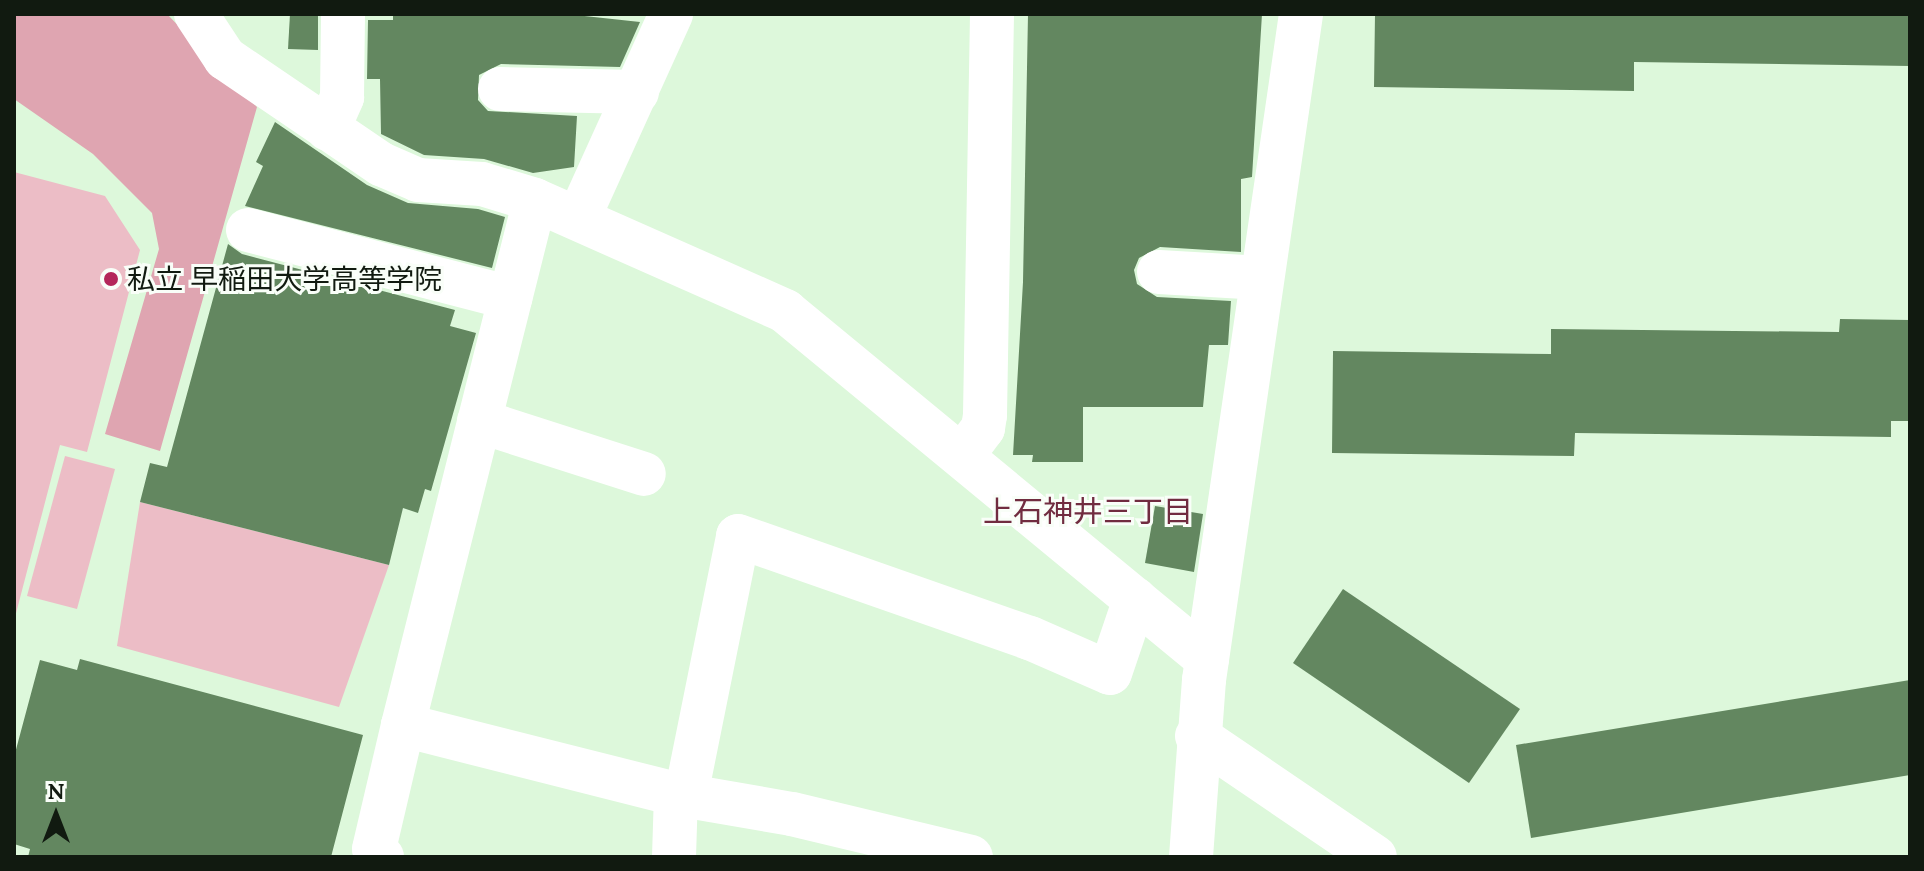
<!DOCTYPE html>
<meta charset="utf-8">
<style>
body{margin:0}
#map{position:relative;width:1924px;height:871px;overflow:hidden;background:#ddf8db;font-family:Lora,"Noto Sans JP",serif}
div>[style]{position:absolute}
.green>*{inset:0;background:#ecbdc6}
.forest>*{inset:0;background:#dfa5b1}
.building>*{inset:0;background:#638760}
.minor>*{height:44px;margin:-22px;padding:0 22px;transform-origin:22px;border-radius:22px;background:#fff}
.dots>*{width:22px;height:22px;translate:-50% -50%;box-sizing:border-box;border:4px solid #f9fef8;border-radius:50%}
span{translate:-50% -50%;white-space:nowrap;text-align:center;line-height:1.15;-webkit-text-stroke:6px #f9fef8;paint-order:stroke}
.poi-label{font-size:28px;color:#111a10}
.left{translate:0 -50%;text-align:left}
.neighbourhood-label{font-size:30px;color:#712c40}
.frame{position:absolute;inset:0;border:16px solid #111a10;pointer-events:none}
.north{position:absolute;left:16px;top:775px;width:80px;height:80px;-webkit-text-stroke:6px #f9fef8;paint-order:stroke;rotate:0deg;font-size:22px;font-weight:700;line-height:32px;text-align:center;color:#111a10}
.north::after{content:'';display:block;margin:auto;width:28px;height:36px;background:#111a10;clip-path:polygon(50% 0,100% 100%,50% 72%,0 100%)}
</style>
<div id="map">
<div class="green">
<i style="clip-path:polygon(14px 172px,105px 196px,140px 250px,87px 452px,60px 445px,14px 621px)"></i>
<i style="clip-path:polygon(65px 456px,115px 469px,77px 609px,27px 596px)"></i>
<i style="clip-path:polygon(140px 502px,389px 565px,339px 707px,117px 646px)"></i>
</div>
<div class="forest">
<i style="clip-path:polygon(14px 14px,167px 14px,257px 107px,160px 451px,105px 434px,159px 249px,152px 213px,93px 154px,14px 99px)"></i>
</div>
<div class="building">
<i style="clip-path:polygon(290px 14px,318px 14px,318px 50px,288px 49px)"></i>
<i style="clip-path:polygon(393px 14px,566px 14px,640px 22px,620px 67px,501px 64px,479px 75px,478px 100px,488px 111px,577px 116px,574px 167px,533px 173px,484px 159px,424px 155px,381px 134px,380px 79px,367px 79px,368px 20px,393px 20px)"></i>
<i style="clip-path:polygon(1028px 14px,1262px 14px,1252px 177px,1241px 179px,1241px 252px,1160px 247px,1139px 258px,1134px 270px,1137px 284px,1157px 297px,1231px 301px,1228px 345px,1209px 345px,1203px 407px,1083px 407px,1083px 462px,1032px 462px,1033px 455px,1013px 455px,1023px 282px)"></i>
<i style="clip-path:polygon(1375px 14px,1910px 14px,1910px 66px,1634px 62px,1634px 91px,1374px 87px)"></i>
<i style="clip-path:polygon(275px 122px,367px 185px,408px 203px,478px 209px,505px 217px,492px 268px,245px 206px,263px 166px,256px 162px)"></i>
<i style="clip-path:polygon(228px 244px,242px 254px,455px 310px,450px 326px,476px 333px,431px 491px,425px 489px,418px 513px,403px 508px,389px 565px,140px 502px,150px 463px,167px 467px)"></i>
<i style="clip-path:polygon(1840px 319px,1910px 320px,1910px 421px,1891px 421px,1891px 437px,1575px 433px,1574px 456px,1332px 453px,1333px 351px,1551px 354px,1551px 329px,1839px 332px)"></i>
<i style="clip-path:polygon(1155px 506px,1203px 514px,1194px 572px,1145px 563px)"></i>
<i style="clip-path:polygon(1343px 589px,1520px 709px,1469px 783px,1293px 663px)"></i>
<i style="clip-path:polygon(80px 659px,363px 735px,331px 857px,28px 857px,30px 849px,14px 844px,14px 757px,40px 660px,77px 670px)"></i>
<i style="clip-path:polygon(1910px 680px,1910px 775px,1531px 838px,1516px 745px)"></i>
</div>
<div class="minor">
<i style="left:196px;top:14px;width:53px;rotate:56.6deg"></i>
<i style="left:225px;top:58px;width:189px;rotate:34.2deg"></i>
<i style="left:381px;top:164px;width:40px;rotate:23.4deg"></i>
<i style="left:418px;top:180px;width:64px;rotate:3.6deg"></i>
<i style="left:482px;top:184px;width:55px;rotate:16.8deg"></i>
<i style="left:535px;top:200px;width:274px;rotate:23.9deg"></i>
<i style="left:785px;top:311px;width:547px;rotate:39.51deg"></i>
<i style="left:500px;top:89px;width:137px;rotate:1.3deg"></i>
<i style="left:328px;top:129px;width:35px;rotate:-66deg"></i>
<i style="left:342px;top:97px;width:83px;rotate:-89.3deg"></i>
<i style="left:579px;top:217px;width:223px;rotate:-65.6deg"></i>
<i style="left:248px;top:230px;width:271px;rotate:14.5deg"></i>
<i style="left:1159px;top:272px;width:103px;rotate:3.3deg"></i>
<i style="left:479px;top:421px;width:173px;rotate:17.8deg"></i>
<i style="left:962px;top:456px;width:35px;rotate:-53deg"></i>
<i style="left:983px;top:428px;width:13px;rotate:-81deg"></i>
<i style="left:985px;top:415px;width:401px;rotate:-89deg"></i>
<i style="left:403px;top:725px;width:282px;rotate:14.2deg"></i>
<i style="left:676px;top:794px;width:118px;rotate:9.8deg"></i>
<i style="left:792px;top:814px;width:184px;rotate:13.5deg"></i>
<i style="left:1197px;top:736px;width:215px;rotate:34.2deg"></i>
<i style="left:686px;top:795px;width:264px;rotate:-78.6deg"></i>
<i style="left:738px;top:536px;width:309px;rotate:19.3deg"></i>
<i style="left:1030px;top:638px;width:87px;rotate:23.6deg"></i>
<i style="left:1110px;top:673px;width:78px;rotate:-71.3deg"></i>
<i style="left:382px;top:857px;width:11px;rotate:-135deg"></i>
<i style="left:374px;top:849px;width:127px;rotate:-76.8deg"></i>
<i style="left:403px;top:725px;width:541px;rotate:-75.89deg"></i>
<i style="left:674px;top:857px;width:63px;rotate:-88.2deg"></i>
<i style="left:1191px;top:857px;width:177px;rotate:-85.8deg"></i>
<i style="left:1204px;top:680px;width:673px;rotate:-81.71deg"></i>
</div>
<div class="dots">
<i style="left:111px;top:279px;background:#b4265a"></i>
</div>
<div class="poi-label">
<span class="left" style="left:127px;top:279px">私立 早稲田大学高等学院</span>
</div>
<div class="neighbourhood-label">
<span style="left:1088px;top:511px">上石神井三丁目</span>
</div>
<div class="frame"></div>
<div class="north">N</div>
</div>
